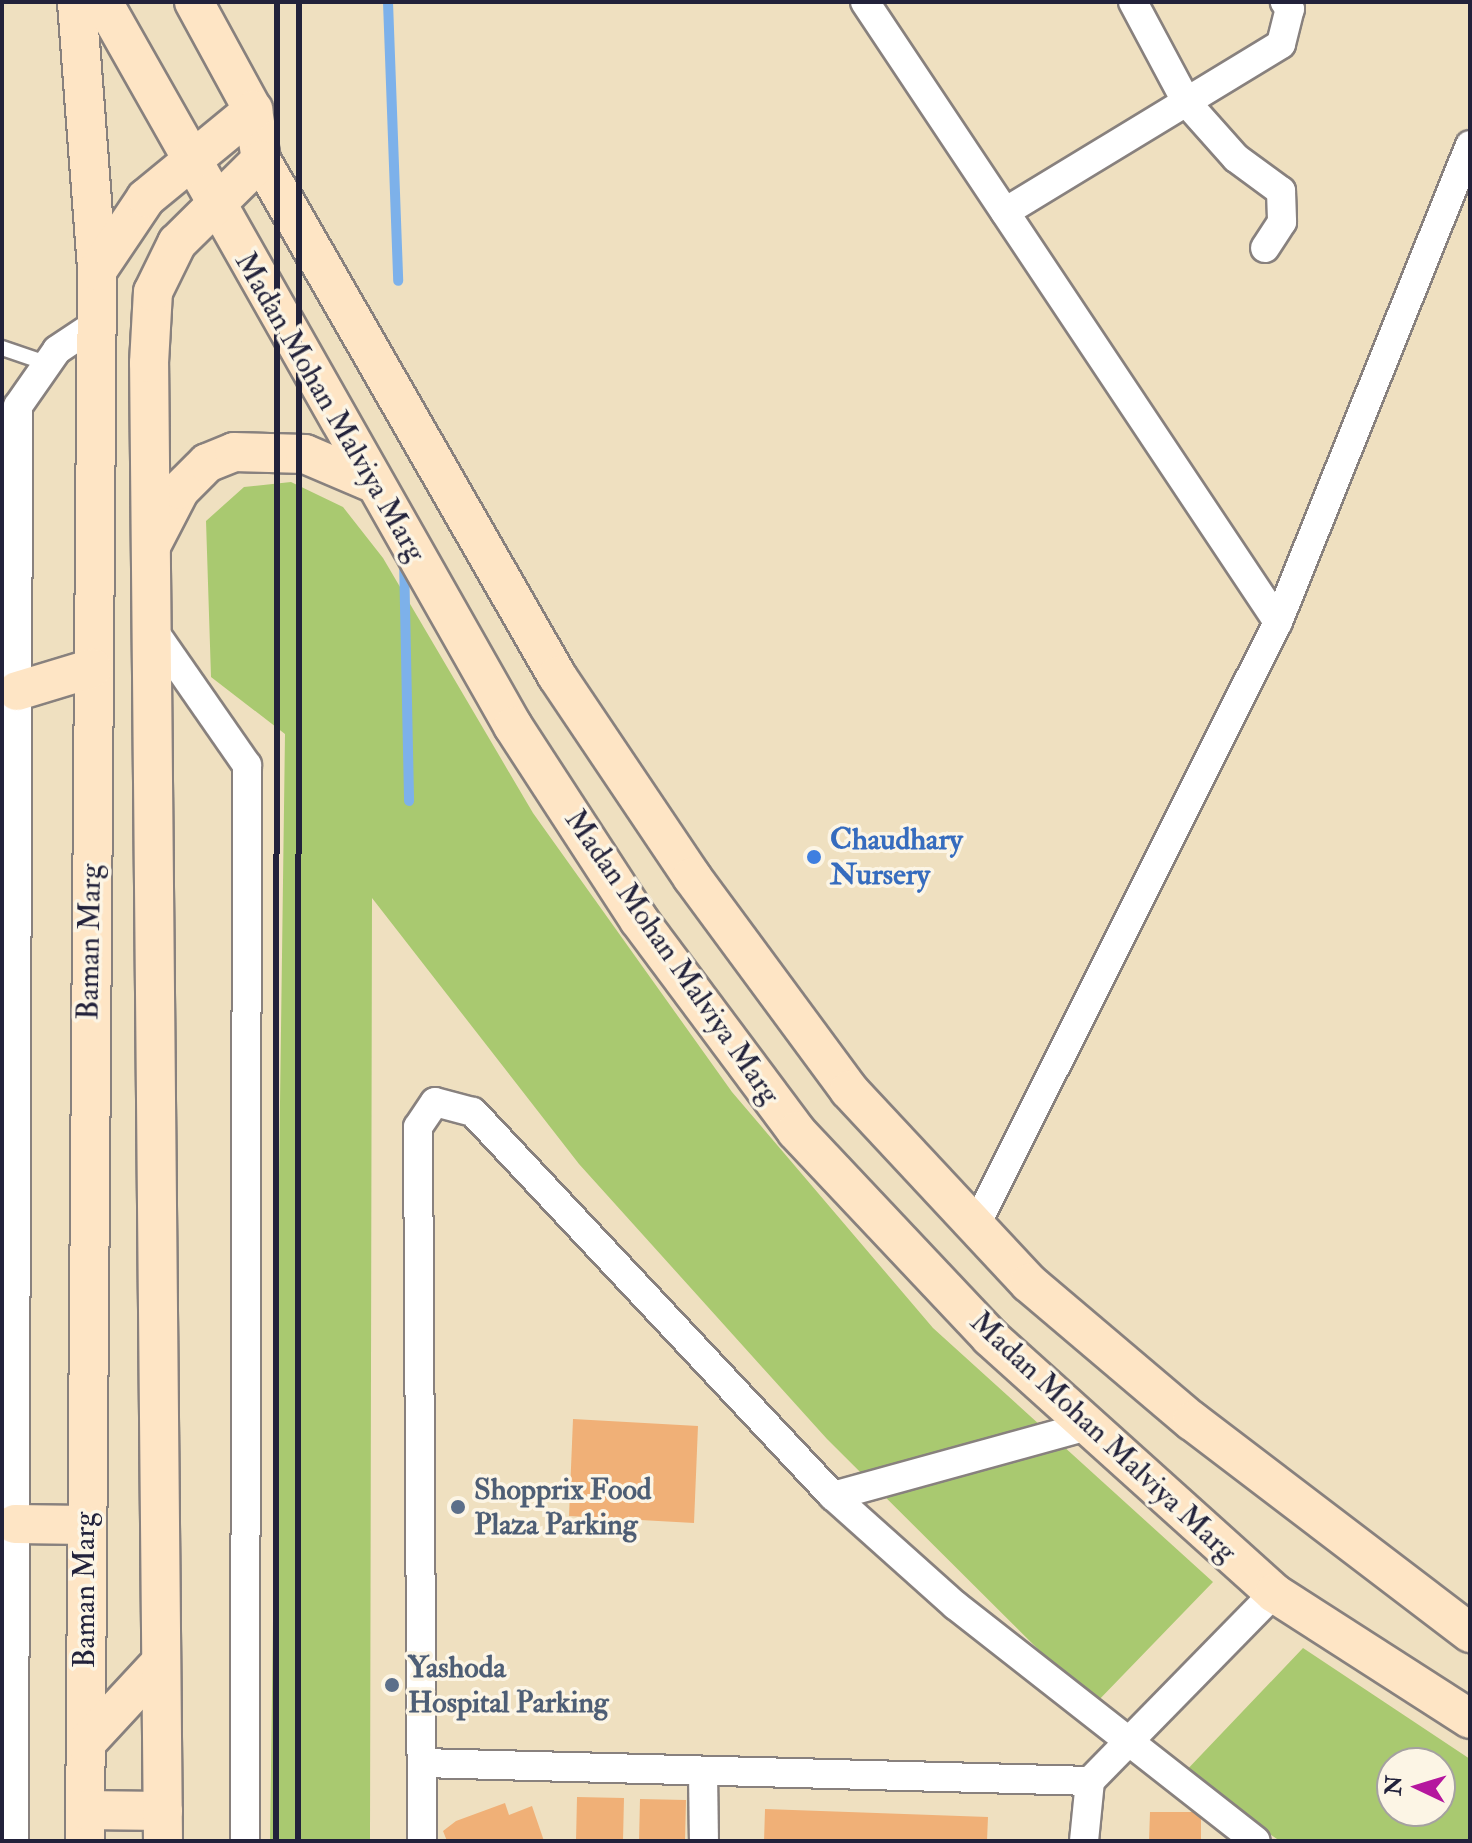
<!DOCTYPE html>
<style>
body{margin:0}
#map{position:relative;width:1472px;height:1843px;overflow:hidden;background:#efe0c0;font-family:"IM FELL Double Pica",serif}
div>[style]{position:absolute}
.green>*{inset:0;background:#a9c970}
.stream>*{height:10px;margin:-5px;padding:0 5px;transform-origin:5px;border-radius:5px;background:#7db1ea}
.building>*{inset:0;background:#f0b077}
.roads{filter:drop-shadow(2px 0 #88817e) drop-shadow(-2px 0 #88817e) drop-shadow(0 2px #88817e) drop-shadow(0 -2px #88817e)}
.service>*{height:14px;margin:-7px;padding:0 7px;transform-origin:7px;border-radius:7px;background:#fff}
.minor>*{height:28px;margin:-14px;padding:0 14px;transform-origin:14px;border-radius:14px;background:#fff}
.secondary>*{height:38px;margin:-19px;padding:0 19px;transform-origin:19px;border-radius:19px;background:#fee5c5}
.rail>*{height:6px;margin:-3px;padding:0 3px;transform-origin:3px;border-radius:3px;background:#22223b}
.dots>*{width:22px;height:22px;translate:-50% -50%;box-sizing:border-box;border:4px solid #fcf5e5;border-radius:50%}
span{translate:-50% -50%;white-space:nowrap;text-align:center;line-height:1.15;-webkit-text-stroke:7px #fcf5e5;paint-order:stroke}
.street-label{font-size:30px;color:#22223b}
.shop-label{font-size:30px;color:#366cbe;font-weight:700}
.left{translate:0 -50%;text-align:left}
.service-label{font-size:30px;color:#4e5e75;font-weight:700}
.frame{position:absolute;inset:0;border:4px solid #22223b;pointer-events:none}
.north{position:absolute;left:1376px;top:1747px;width:80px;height:80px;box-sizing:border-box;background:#fcf5e5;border:2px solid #a5a1a1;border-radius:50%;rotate:274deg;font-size:22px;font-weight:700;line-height:32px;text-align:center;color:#22223b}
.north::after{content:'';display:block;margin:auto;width:28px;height:36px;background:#b5179e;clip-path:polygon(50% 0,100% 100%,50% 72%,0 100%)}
</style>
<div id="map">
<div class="green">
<i style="clip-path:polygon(291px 482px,343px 507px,383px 558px,533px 813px,732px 1092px,933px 1328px,1213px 1582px,1094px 1705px,827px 1439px,579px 1164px,372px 898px,370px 1841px,270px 1841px,285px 734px,211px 677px,206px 521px,244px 487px)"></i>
<i style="clip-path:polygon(evenodd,1303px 1648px,1470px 1759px,1470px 1841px,1280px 1841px,1182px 1775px,1303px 1648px,1392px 1763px,1440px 1763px,1440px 1811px,1392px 1811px,1392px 1763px)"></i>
</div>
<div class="stream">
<i style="left:388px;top:2px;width:279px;rotate:87.9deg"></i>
<i style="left:404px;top:559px;width:242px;rotate:88.8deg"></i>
</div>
<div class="building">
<i style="clip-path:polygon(573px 1419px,698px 1426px,694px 1523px,569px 1516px)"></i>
<i style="clip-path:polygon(577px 1797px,624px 1798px,623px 1841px,576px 1841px)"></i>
<i style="clip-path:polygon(640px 1799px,686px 1800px,685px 1841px,639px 1841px)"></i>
<i style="clip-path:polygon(505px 1803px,509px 1815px,532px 1806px,544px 1841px,447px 1841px,443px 1831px,456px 1821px)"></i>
<i style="clip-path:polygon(765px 1809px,988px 1817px,987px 1841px,764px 1841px)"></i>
<i style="clip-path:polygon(1150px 1812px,1201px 1812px,1201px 1841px,1149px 1841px)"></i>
</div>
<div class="roads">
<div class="service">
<i style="left:2px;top:348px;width:46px;rotate:18.8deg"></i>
</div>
<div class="minor">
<i style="left:865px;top:2px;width:745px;rotate:56.33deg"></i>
<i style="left:1133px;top:2px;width:115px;rotate:61.9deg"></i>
<i style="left:1187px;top:103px;width:74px;rotate:48.3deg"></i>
<i style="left:1236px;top:158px;width:56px;rotate:36.3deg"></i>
<i style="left:1281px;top:191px;width:31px;rotate:88deg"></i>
<i style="left:1282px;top:222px;width:31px;rotate:123deg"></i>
<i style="left:1005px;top:212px;width:323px;rotate:-31.3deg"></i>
<i style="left:1281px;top:44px;width:36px;rotate:-76deg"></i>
<i style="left:1290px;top:9px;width:9px;rotate:-126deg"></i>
<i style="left:151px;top:627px;width:168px;rotate:55.2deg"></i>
<i style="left:247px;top:765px;width:1076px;rotate:90.11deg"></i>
<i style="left:976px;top:1225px;width:674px;rotate:-63.4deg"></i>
<i style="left:1278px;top:622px;width:514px;rotate:-68.07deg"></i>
<i style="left:833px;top:1496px;width:264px;rotate:-15.4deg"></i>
<i style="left:422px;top:1763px;width:668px;rotate:1.54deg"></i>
<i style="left:1090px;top:1781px;width:263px;rotate:-45.6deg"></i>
<i style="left:703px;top:1772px;width:69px;rotate:89.2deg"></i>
<i style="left:14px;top:1841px;width:1435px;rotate:-89.84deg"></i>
<i style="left:18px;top:406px;width:68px;rotate:-55.1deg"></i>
<i style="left:57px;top:350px;width:47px;rotate:-33.7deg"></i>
<i style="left:422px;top:1841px;width:714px;rotate:-90.32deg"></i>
<i style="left:418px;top:1127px;width:30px;rotate:-56deg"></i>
<i style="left:435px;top:1102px;width:39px;rotate:15deg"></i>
<i style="left:473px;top:1112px;width:526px;rotate:46.85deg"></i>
<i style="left:833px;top:1496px;width:164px;rotate:41.8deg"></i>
<i style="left:955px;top:1605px;width:382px;rotate:38.1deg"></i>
<i style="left:1084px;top:1841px;width:60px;rotate:-84.3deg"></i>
</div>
<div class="secondary">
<i style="left:77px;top:2px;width:270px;rotate:85.7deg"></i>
<i style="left:97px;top:271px;width:1570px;rotate:90.44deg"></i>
<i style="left:103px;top:2px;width:832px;rotate:60.48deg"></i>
<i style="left:513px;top:726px;width:231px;rotate:57deg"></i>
<i style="left:639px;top:920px;width:263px;rotate:53.3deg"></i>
<i style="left:796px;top:1131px;width:283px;rotate:46.7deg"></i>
<i style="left:990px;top:1337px;width:382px;rotate:42deg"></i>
<i style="left:1274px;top:1593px;width:233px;rotate:32.7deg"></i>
<i style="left:194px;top:2px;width:123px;rotate:61.4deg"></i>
<i style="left:253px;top:110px;width:51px;rotate:80.9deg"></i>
<i style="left:261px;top:160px;width:595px;rotate:60.16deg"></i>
<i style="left:557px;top:676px;width:242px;rotate:56.1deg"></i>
<i style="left:692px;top:877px;width:265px;rotate:53.6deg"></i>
<i style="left:849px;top:1090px;width:264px;rotate:47deg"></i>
<i style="left:1029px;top:1283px;width:214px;rotate:40.3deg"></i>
<i style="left:1192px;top:1421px;width:350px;rotate:37.3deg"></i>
<i style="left:97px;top:271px;width:88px;rotate:-56.1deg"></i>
<i style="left:146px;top:198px;width:139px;rotate:-39.4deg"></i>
<i style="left:152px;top:544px;width:61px;rotate:-62.6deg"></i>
<i style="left:180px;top:490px;width:38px;rotate:-45deg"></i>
<i style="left:207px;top:463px;width:29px;rotate:-22deg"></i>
<i style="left:234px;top:452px;width:71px;rotate:1.6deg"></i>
<i style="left:305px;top:454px;width:74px;rotate:23.1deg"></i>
<i style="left:17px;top:691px;width:79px;rotate:-16.8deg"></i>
<i style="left:15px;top:1524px;width:70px;rotate:0.8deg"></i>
<i style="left:86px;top:1743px;width:110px;rotate:-47.2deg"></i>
<i style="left:85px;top:1810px;width:78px;rotate:0.7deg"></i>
<i style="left:163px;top:1841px;width:1478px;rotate:-90.54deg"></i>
<i style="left:149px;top:363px;width:71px;rotate:-86.8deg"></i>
<i style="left:153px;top:292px;width:55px;rotate:-63.9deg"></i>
<i style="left:177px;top:243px;width:118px;rotate:-44.7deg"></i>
</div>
</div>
<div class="rail">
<i style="left:276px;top:1841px;width:1839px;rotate:-89.97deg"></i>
<i style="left:298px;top:1841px;width:1839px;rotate:-89.97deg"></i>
</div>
<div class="dots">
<i style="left:814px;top:857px;background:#3f7fe0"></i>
<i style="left:458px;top:1507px;background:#5c6f8a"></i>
<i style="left:392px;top:1685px;background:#5c6f8a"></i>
</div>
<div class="street-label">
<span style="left:330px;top:407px;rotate:60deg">Madan Mohan Malviya Marg</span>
<span style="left:90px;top:942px;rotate:-89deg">Baman Marg</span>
<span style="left:672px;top:957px;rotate:55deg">Madan Mohan Malviya Marg</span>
<span style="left:1103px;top:1437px;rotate:43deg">Madan Mohan Malviya Marg</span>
<span style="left:85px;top:1590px;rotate:-90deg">Baman Marg</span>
</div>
<div class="shop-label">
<span class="left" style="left:830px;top:857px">Chaudhary<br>Nursery</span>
</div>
<div class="service-label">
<span class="left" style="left:474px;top:1507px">Shopprix Food<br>Plaza Parking</span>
<span class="left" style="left:408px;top:1685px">Yashoda<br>Hospital Parking</span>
</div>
<div class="frame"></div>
<div class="north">N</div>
</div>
